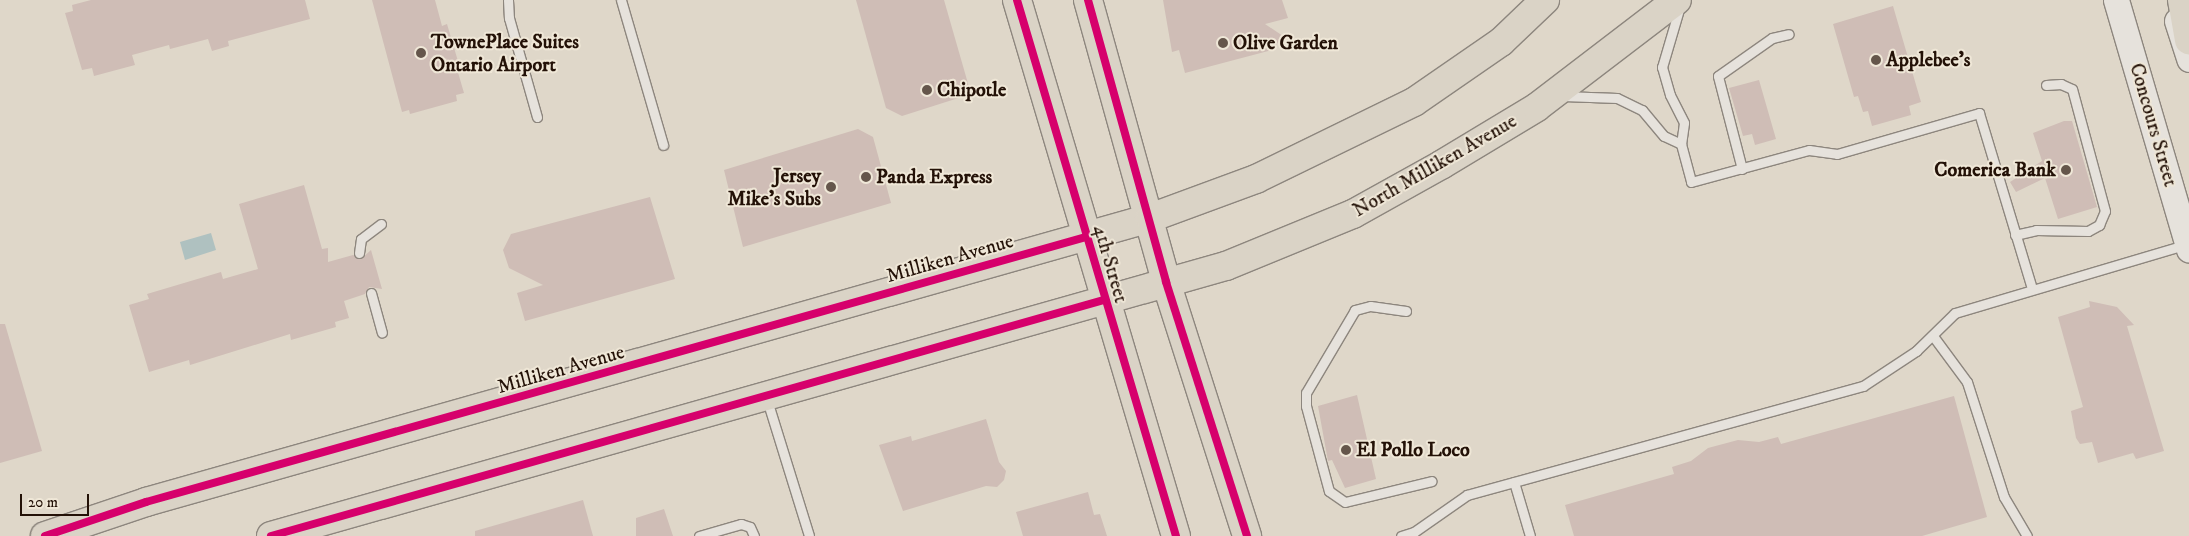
<!DOCTYPE html>
<style>
body{margin:0}
#map{position:relative;width:2189px;height:536px;overflow:hidden;background:#dfd7c9;font-family:"IM FELL DW Pica",serif}
div>[style]{position:absolute}
.water>*{inset:0;background:#afc1c0}
.building>*{inset:0;background:#cfbdb6}
.roads{filter:drop-shadow(1px 0 #8d867e) drop-shadow(-1px 0 #8d867e) drop-shadow(0 1px #8d867e) drop-shadow(0 -1px #8d867e)}
.lane>*{height:9px;margin:-4.5px;padding:0 4.5px;transform-origin:4.5px;border-radius:4.5px;background:#e6e2dc}
.secondary>*{height:25px;margin:-12.5px;padding:0 12.5px;transform-origin:12.5px;border-radius:12.5px;background:#e6e2dc}
.primary>*{height:28px;margin:-14px;padding:0 14px;transform-origin:14px;border-radius:14px;background:#dad3c6}
.cycleway>*{height:8px;margin:-4px;padding:0 4px;transform-origin:4px;border-radius:4px;background:#d6006c}
.dots>*{width:14px;height:14px;translate:-50% -50%;box-sizing:border-box;border:2px solid #efe7d7;border-radius:50%}
span{translate:-50% -50%;white-space:nowrap;text-align:center;line-height:1.15;-webkit-text-stroke:4px #efe7d7;paint-order:stroke}
.poi-label{font-size:20px;color:#231107;font-weight:700}
.left{translate:0 -50%;text-align:left}
.right{translate:-100% -50%;text-align:right}
.street-label{font-size:20px;color:#231107}
.scale{position:absolute;left:20px;top:494px;width:69px;height:22px;box-sizing:border-box;border:2px solid #231107;border-top:0;padding-left:6px;font-size:15px;line-height:18px;white-space:nowrap;color:#231107;-webkit-text-stroke:4px #efe7d7;paint-order:stroke}
</style>
<div id="map">
<div class="water">
<i style="clip-path:polygon(211px 233px,216px 250px,185px 260px,180px 242px)"></i>
</div>
<div class="building">
<i style="clip-path:polygon(91px 0,305px 0,310px 19px,228px 41px,229px 46px,212px 51px,208px 39px,170px 49px,169px 45px,132px 55px,135px 65px,94px 76px,92px 68px,82px 70px,65px 13px,73px 11px,72px 5px)"></i>
<i style="clip-path:polygon(372px 0,435px 0,442px 26px,447px 24px,460px 68px,457px 69px,464px 93px,456px 95px,457px 101px,410px 114px,409px 110px,402px 112px)"></i>
<i style="clip-path:polygon(856px 0,944px 0,971px 94px,902px 116px,886px 108px)"></i>
<i style="clip-path:polygon(1163px 0,1282px 0,1288px 18px,1265px 24px,1283px 36px,1272px 50px,1185px 73px,1179px 50px,1172px 52px)"></i>
<i style="clip-path:polygon(1893px 6px,1921px 102px,1909px 106px,1911px 115px,1872px 126px,1868px 111px,1863px 112px,1858px 96px,1854px 97px,1833px 24px)"></i>
<i style="clip-path:polygon(1759px 80px,1776px 139px,1755px 145px,1752px 134px,1743px 136px,1729px 88px)"></i>
<i style="clip-path:polygon(2064px 121px,2072px 121px,2097px 207px,2058px 219px,2045px 178px,2016px 192px,2010px 182px,2042px 161px,2033px 133px)"></i>
<i style="clip-path:polygon(858px 129px,873px 137px,891px 203px,743px 247px,724px 170px)"></i>
<i style="clip-path:polygon(304px 185px,322px 249px,328px 248px,328px 262px,353px 255px,361px 259px,371px 250px,382px 289px,369px 287px,365px 294px,344px 301px,349px 318px,335px 322px,336px 327px,291px 340px,290px 334px,190px 365px,189px 360px,149px 372px,129px 305px,149px 299px,147px 294px,221px 272px,223px 279px,258px 269px,239px 204px)"></i>
<i style="clip-path:polygon(650px 197px,675px 279px,525px 321px,517px 293px,543px 285px,509px 268px,503px 250px,511px 234px)"></i>
<i style="clip-path:polygon(2089px 301px,2117px 307px,2134px 325px,2127px 326px,2164px 451px,2136px 459px,2133px 453px,2098px 463px,2092px 442px,2080px 444px,2076px 438px,2071px 411px,2083px 407px,2058px 317px,2090px 307px)"></i>
<i style="clip-path:polygon(0 324px,5px 324px,42px 451px,0 463px)"></i>
<i style="clip-path:polygon(1357px 395px,1376px 479px,1345px 488px,1332px 460px,1328px 461px,1318px 406px)"></i>
<i style="clip-path:polygon(1954px 396px,1987px 517px,1922px 536px,1574px 536px,1565px 505px,1674px 474px,1672px 467px,1691px 461px,1708px 448px,1738px 440px,1759px 442px,1778px 437px,1781px 444px)"></i>
<i style="clip-path:polygon(986px 419px,999px 462px,1006px 471px,1004px 480px,997px 487px,986px 486px,903px 511px,879px 445px,911px 436px,912px 441px)"></i>
<i style="clip-path:polygon(1088px 492px,1094px 515px,1100px 514px,1107px 536px,1023px 536px,1016px 512px)"></i>
<i style="clip-path:polygon(583px 500px,593px 536px,475px 536px,475px 531px)"></i>
<i style="clip-path:polygon(664px 509px,673px 536px,636px 536px,636px 518px)"></i>
</div>
<div class="roads">
<div class="lane">
<i style="left:508px;top:0;width:18px;rotate:87deg"></i>
<i style="left:509px;top:18px;width:103px;rotate:74.2deg"></i>
<i style="left:621px;top:0;width:151px;rotate:73.8deg"></i>
<i style="left:1680px;top:6px;width:64px;rotate:106.4deg"></i>
<i style="left:1662px;top:67px;width:29px;rotate:74deg"></i>
<i style="left:1670px;top:95px;width:31px;rotate:63deg"></i>
<i style="left:1684px;top:123px;width:21px;rotate:98deg"></i>
<i style="left:1681px;top:144px;width:39px;rotate:75deg"></i>
<i style="left:1691px;top:182px;width:122px;rotate:-15.2deg"></i>
<i style="left:1809px;top:150px;width:28px;rotate:8deg"></i>
<i style="left:1837px;top:154px;width:148px;rotate:-16.1deg"></i>
<i style="left:1979px;top:113px;width:183px;rotate:73.2deg"></i>
<i style="left:1563px;top:96px;width:54px;rotate:2.1deg"></i>
<i style="left:1617px;top:98px;width:28px;rotate:26deg"></i>
<i style="left:1642px;top:110px;width:34px;rotate:50deg"></i>
<i style="left:1664px;top:136px;width:19px;rotate:25deg"></i>
<i style="left:1742px;top:169px;width:96px;rotate:-104.5deg"></i>
<i style="left:1718px;top:76px;width:66px;rotate:-35.1deg"></i>
<i style="left:1772px;top:38px;width:17px;rotate:-13deg"></i>
<i style="left:2015px;top:235px;width:22px;rotate:-13deg"></i>
<i style="left:2036px;top:230px;width:52px;rotate:1.1deg"></i>
<i style="left:2088px;top:231px;width:13px;rotate:-29deg"></i>
<i style="left:2099px;top:225px;width:15px;rotate:-67deg"></i>
<i style="left:2105px;top:211px;width:126px;rotate:-105.1deg"></i>
<i style="left:2072px;top:89px;width:12px;rotate:-156deg"></i>
<i style="left:2061px;top:84px;width:15px;rotate:176deg"></i>
<i style="left:359px;top:253px;width:14px;rotate:-82deg"></i>
<i style="left:361px;top:239px;width:25px;rotate:-37deg"></i>
<i style="left:371px;top:293px;width:41px;rotate:74.6deg"></i>
<i style="left:1406px;top:311px;width:36px;rotate:-172deg"></i>
<i style="left:1370px;top:306px;width:16px;rotate:165deg"></i>
<i style="left:1355px;top:310px;width:96px;rotate:120.6deg"></i>
<i style="left:1306px;top:393px;width:13px;rotate:90deg"></i>
<i style="left:1306px;top:406px;width:88px;rotate:74.9deg"></i>
<i style="left:1329px;top:491px;width:19px;rotate:35deg"></i>
<i style="left:1345px;top:502px;width:89px;rotate:-13.6deg"></i>
<i style="left:1933px;top:336px;width:57px;rotate:53.5deg"></i>
<i style="left:1967px;top:382px;width:121px;rotate:72.2deg"></i>
<i style="left:2004px;top:497px;width:45px;rotate:59.5deg"></i>
<i style="left:767px;top:400px;width:142px;rotate:72.8deg"></i>
<i style="left:1514px;top:482px;width:56px;rotate:73.5deg"></i>
<i style="left:699px;top:536px;width:44px;rotate:-15.9deg"></i>
<i style="left:741px;top:524px;width:9px;rotate:18deg"></i>
<i style="left:750px;top:527px;width:10px;rotate:66deg"></i>
<i style="left:1401px;top:536px;width:14px;rotate:-17deg"></i>
<i style="left:1414px;top:532px;width:65px;rotate:-34.9deg"></i>
<i style="left:1467px;top:495px;width:411px;rotate:-15.4deg"></i>
<i style="left:1863px;top:386px;width:64px;rotate:-33.4deg"></i>
<i style="left:1916px;top:351px;width:54px;rotate:-44.3deg"></i>
<i style="left:1955px;top:313px;width:240px;rotate:-16.5deg"></i>
</div>
<div class="secondary">
<i style="left:2116px;top:0;width:260px;rotate:73.7deg"></i>
<i style="left:2177px;top:21px;width:40px;rotate:72deg"></i>
</div>
<div class="primary">
<i style="left:1017px;top:0;width:559px;rotate:73.48deg"></i>
<i style="left:1088px;top:0;width:293px;rotate:74.5deg"></i>
<i style="left:1166px;top:282px;width:267px;rotate:72.3deg"></i>
<i style="left:2182px;top:0;width:41px;rotate:80.1deg"></i>
<i style="left:45px;top:536px;width:107px;rotate:-18.6deg"></i>
<i style="left:146px;top:502px;width:1043px;rotate:-15.79deg"></i>
<i style="left:1150px;top:218px;width:113px;rotate:-20.2deg"></i>
<i style="left:1256px;top:179px;width:176px;rotate:-26deg"></i>
<i style="left:1414px;top:102px;width:106px;rotate:-34.6deg"></i>
<i style="left:1501px;top:42px;width:61px;rotate:-43.7deg"></i>
<i style="left:271px;top:536px;width:992px;rotate:-15.79deg"></i>
<i style="left:1226px;top:266px;width:137px;rotate:-22.3deg"></i>
<i style="left:1353px;top:214px;width:101px;rotate:-29.1deg"></i>
<i style="left:1441px;top:165px;width:112px;rotate:-31.1deg"></i>
<i style="left:1537px;top:107px;width:176px;rotate:-37.4deg"></i>
</div>
</div>
<div class="cycleway">
<i style="left:1017px;top:0;width:559px;rotate:73.48deg"></i>
<i style="left:1088px;top:0;width:293px;rotate:74.5deg"></i>
<i style="left:1166px;top:282px;width:267px;rotate:72.3deg"></i>
<i style="left:45px;top:536px;width:107px;rotate:-18.6deg"></i>
<i style="left:146px;top:502px;width:977px;rotate:-15.74deg"></i>
<i style="left:271px;top:536px;width:866px;rotate:-15.82deg"></i>
</div>
<div class="dots">
<i style="left:1223px;top:43px;background:#65564b"></i>
<i style="left:421px;top:53px;background:#65564b"></i>
<i style="left:1876px;top:60px;background:#65564b"></i>
<i style="left:927px;top:90px;background:#65564b"></i>
<i style="left:2066px;top:170px;background:#65564b"></i>
<i style="left:866px;top:177px;background:#65564b"></i>
<i style="left:831px;top:187px;background:#65564b"></i>
<i style="left:1346px;top:450px;background:#65564b"></i>
</div>
<div class="poi-label">
<span class="left" style="left:431px;top:54px">TownePlace Suites<br>Ontario Airport</span>
<span class="left" style="left:1233px;top:43px">Olive Garden</span>
<span class="left" style="left:1886px;top:60px">Applebee's</span>
<span class="left" style="left:937px;top:90px">Chipotle</span>
<span class="right" style="left:2056px;top:170px">Comerica Bank</span>
<span class="right" style="left:821px;top:188px">Jersey<br>Mike's Subs</span>
<span class="left" style="left:876px;top:177px">Panda Express</span>
<span class="left" style="left:1356px;top:450px">El Pollo Loco</span>
</div>
<div class="street-label">
<span style="left:2153px;top:125px;rotate:74deg">Concours Street</span>
<span style="left:1435px;top:166px;rotate:-30deg">North Milliken Avenue</span>
<span style="left:950px;top:259px;rotate:-16deg">Milliken Avenue</span>
<span style="left:1110px;top:264px;rotate:74deg">4th Street</span>
<span style="left:561px;top:370px;rotate:-16deg">Milliken Avenue</span>
</div>
<div class="scale">20 m</div>
</div>
